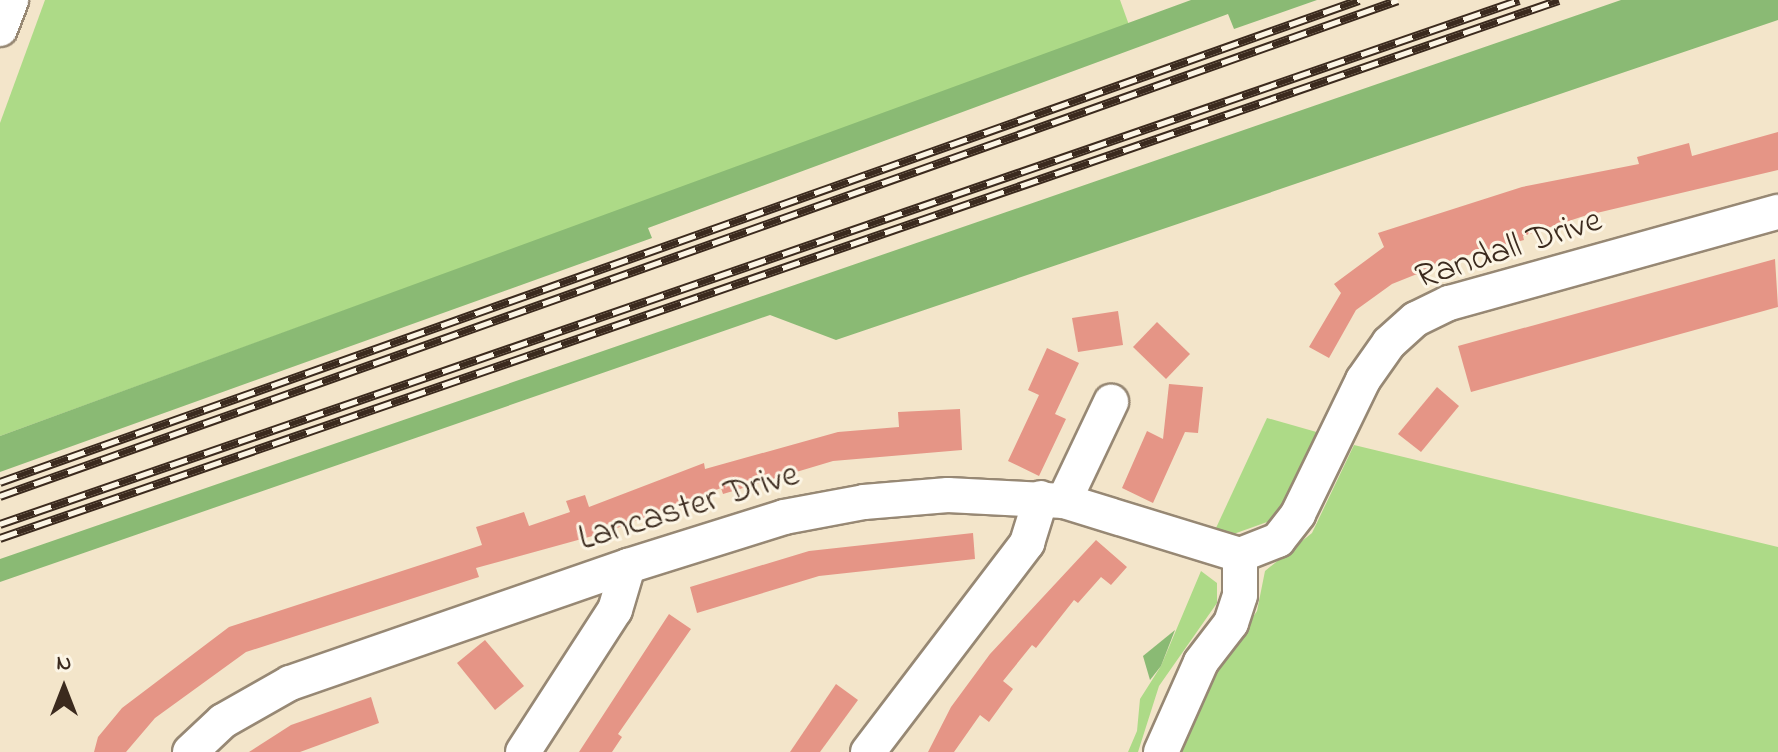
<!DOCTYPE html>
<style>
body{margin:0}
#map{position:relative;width:1778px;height:752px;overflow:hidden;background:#f3e5ca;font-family:"Indie Flower",sans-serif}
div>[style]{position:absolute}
.green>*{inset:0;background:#adda87}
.forest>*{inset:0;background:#8aba74}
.building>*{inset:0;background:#e59586}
.roads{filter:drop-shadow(2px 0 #978874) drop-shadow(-2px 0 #978874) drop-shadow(0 2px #978874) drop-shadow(0 -2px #978874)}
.minor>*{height:34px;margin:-17px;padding:0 17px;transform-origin:17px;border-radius:17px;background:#fff}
.rail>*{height:9px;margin-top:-4.5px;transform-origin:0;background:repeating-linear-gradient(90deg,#fcf5e5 0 18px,#3b2a1e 0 36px);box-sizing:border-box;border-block:2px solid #3b2a1e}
span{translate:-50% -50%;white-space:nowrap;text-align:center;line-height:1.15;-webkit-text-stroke:6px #fcf5e5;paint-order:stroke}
.street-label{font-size:36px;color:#3b2a1e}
.north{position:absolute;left:24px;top:648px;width:80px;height:80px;-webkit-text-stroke:6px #fcf5e5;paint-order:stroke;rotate:0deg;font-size:22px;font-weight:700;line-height:32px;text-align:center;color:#3b2a1e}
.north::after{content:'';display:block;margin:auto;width:28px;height:36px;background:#3b2a1e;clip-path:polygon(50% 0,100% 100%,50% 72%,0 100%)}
</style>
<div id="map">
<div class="green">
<i style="clip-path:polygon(45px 0,1120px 0,1129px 25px,0 436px,0 123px)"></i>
<i style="clip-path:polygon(1267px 418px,1320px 433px,1278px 518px,1228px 536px,1216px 528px)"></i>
<i style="clip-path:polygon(1354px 445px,1778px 547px,1778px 752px,1182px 752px,1201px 693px,1257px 611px,1265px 571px,1312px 533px)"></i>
<i style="clip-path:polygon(1201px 571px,1217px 583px,1217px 603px,1159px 686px,1138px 752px,1128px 752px,1137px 731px,1140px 699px,1161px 666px)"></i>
</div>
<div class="forest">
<i style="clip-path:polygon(1191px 0,1317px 0,1234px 29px,1228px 14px,648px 228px,652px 238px,0 472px,0 436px)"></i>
<i style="clip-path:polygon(1621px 0,1778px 0,1778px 20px,836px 340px,770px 315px,0 582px,0 559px)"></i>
<i style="clip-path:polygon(1175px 630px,1161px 666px,1150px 680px,1143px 656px)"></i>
</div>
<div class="building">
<i style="clip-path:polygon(1778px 132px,1778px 170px,1584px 216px,1523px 236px,1524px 240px,1457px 258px,1392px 284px,1356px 310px,1329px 358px,1309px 347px,1341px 293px,1334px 284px,1384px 247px,1378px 233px,1522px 187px,1639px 164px,1637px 157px,1689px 143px,1692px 156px)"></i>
<i style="clip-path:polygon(1775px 259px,1778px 307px,1471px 392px,1458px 346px)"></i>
<i style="clip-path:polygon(1118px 311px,1123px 345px,1078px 352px,1072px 318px)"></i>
<i style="clip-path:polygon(1157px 322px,1190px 354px,1166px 379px,1133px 347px)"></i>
<i style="clip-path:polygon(1047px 348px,1079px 363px,1055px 414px,1066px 419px,1039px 476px,1008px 461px,1039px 395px,1028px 390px)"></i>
<i style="clip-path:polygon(1169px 384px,1203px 387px,1198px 433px,1185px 432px,1153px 503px,1122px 488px,1147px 431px,1163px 439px)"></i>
<i style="clip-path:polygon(1437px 387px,1459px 406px,1421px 452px,1398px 434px)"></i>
<i style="clip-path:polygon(960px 409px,962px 450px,833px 461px,723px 494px,721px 488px,607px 532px,476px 568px,479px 577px,246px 652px,155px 718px,126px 752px,94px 752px,98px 737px,122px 708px,229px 627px,482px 545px,476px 527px,524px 512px,529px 526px,570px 512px,566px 501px,585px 495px,589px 507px,704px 463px,705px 469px,838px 432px,899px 427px,898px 412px)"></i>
<i style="clip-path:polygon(973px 533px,975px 559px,819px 576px,697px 613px,690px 587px,809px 551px)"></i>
<i style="clip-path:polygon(1096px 540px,1127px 567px,1111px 585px,1101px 577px,1078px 603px,1074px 600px,1036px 648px,1032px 645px,1003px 681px,1013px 689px,989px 722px,980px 715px,954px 752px,928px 752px,951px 707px,990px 654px)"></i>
<i style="clip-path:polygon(669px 614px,691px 629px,618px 734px,622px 737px,612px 752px,579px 752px)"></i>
<i style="clip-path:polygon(485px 640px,524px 686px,495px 710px,457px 663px)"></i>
<i style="clip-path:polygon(836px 684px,858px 700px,820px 752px,790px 752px)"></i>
<i style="clip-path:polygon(371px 697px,379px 723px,300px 752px,249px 752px,291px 725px)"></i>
</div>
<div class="roads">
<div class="minor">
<i style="left:0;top:29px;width:31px;rotate:-69deg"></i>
<i style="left:1064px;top:501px;width:110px;rotate:-64.6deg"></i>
<i style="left:1240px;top:555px;width:41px;rotate:-21.5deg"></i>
<i style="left:1278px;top:540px;width:33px;rotate:-52deg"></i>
<i style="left:1298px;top:514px;width:149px;rotate:-64.1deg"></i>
<i style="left:1363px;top:380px;width:45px;rotate:-54.9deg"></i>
<i style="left:1389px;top:343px;width:36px;rotate:-42deg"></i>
<i style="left:1416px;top:319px;width:37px;rotate:-26deg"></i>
<i style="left:1449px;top:303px;width:341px;rotate:-15.5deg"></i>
<i style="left:190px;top:752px;width:45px;rotate:-43.2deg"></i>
<i style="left:223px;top:721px;width:77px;rotate:-29.6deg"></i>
<i style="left:290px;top:683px;width:358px;rotate:-19.1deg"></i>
<i style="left:628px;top:566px;width:164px;rotate:-17.4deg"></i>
<i style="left:784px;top:517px;width:81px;rotate:-10.6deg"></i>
<i style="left:864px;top:502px;width:84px;rotate:-4.8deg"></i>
<i style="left:948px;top:495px;width:116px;rotate:3deg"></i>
<i style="left:1064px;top:501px;width:184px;rotate:17.1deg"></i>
<i style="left:523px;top:752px;width:169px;rotate:-57.1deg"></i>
<i style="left:615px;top:610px;width:46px;rotate:-73.5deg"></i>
<i style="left:868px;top:752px;width:263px;rotate:-52.7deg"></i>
<i style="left:1027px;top:543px;width:47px;rotate:-72.7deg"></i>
<i style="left:1161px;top:752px;width:98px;rotate:-66deg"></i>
<i style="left:1201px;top:662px;width:49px;rotate:-52.4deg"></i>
<i style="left:1231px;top:623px;width:29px;rotate:-72deg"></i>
<i style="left:1240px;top:595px;width:40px;rotate:-90deg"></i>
</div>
</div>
<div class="rail">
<i style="left:0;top:482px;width:1442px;rotate:-19.53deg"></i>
<i style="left:0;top:496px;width:1483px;rotate:-19.53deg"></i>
<i style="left:0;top:524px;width:1607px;rotate:-19.03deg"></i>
<i style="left:0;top:538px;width:1649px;rotate:-19.04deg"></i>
</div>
<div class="street-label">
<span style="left:1509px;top:250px;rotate:-18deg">Randall Drive</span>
<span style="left:689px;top:508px;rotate:-17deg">Lancaster Drive</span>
</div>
<div class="north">N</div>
</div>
